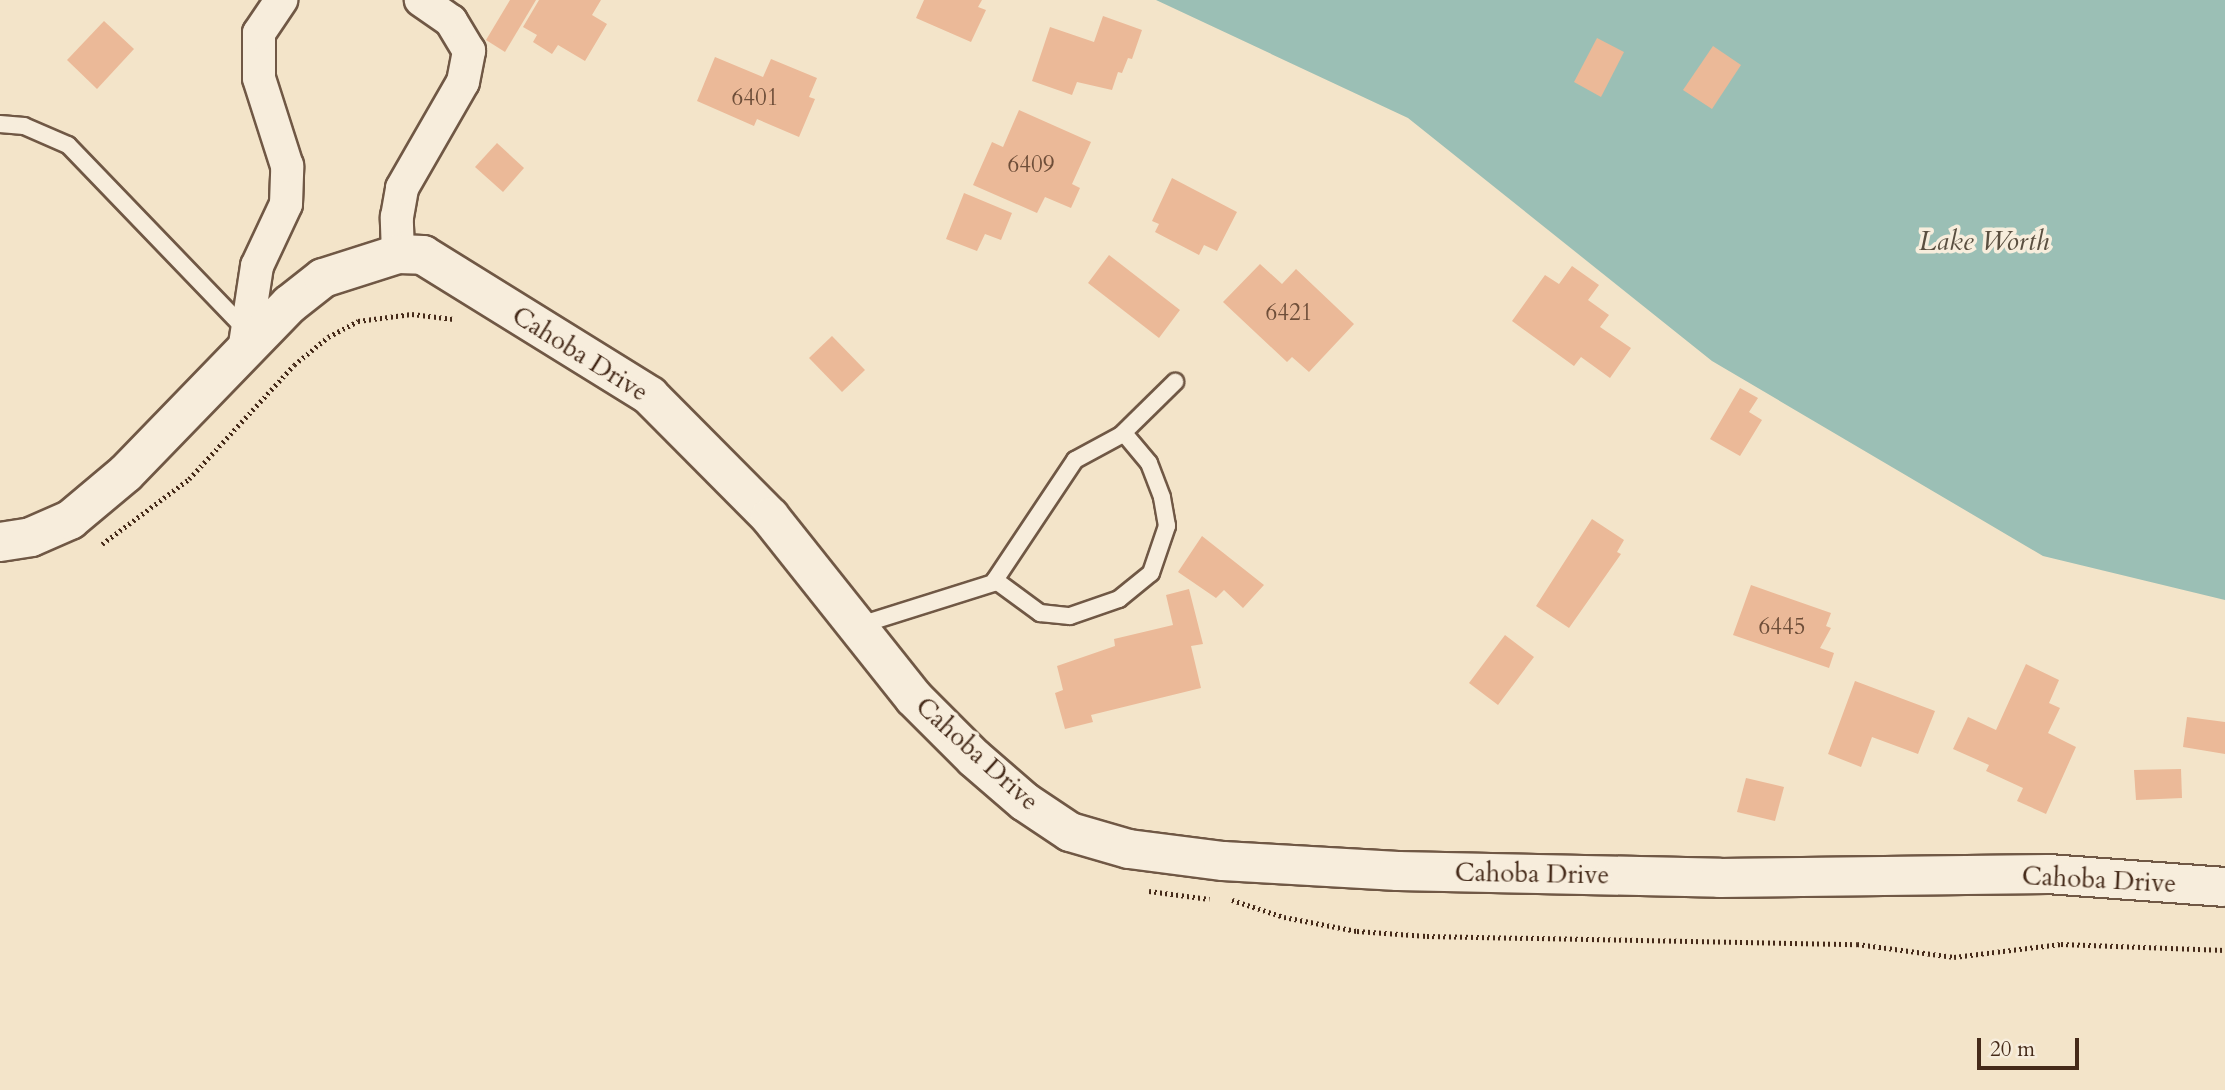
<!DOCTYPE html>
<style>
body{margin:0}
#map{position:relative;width:2225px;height:1090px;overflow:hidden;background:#f3e4c9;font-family:Cardo,serif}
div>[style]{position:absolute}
.water>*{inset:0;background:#9bbfb5}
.building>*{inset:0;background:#ebb998}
.path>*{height:4.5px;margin-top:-2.25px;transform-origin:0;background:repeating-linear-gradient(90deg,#452a19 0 2px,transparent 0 5.5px)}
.roads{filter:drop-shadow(2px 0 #705845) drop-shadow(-2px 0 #705845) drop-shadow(0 2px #705845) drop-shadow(0 -2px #705845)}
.lane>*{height:16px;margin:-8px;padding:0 8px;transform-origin:8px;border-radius:8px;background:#f7eddc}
.street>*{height:32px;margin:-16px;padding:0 16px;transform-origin:16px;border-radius:16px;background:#f7eddc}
.secondary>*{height:38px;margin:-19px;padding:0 19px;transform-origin:19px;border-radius:19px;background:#f7eddc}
span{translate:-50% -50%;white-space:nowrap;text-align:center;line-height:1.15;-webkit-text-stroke:7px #f7eddc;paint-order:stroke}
.number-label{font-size:23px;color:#6e4e39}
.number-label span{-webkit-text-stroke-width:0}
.street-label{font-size:26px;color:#452a19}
.water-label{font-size:28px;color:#5a4f40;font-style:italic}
.scale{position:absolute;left:1977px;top:1038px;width:102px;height:32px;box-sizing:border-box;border:4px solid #452a19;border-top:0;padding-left:9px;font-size:21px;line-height:24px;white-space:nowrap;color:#452a19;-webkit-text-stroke:5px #f7eddc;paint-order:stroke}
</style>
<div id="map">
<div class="water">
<i style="clip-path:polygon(1156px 0,2225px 0,2225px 600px,2043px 556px,1712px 361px,1408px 118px)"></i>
</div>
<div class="building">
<i style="clip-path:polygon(510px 0,536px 0,505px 52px,486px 40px)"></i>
<i style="clip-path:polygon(539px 0,601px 0,592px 15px,607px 24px,585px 61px,558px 45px,552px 54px,533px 42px,537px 35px,523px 27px)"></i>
<i style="clip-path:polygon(924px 0,982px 0,978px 7px,986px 10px,971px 42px,916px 18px)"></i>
<i style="clip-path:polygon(1103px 16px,1142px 30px,1132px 59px,1128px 58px,1122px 73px,1118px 72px,1112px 90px,1077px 82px,1072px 95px,1032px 81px,1050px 27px,1094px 42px)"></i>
<i style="clip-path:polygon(104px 21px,134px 49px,97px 89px,67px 60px)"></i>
<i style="clip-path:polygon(1597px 38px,1624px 52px,1601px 97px,1574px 82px)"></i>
<i style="clip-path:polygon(1713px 46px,1741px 65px,1712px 109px,1683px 90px)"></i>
<i style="clip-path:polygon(715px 57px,763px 77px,771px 59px,817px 78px,809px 97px,815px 99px,799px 137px,757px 119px,754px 126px,697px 101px)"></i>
<i style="clip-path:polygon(1019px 110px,1091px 142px,1072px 184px,1080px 188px,1071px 208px,1045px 197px,1037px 213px,973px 185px,992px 142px,1003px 147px)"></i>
<i style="clip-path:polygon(497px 143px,524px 168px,503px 192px,475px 167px)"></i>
<i style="clip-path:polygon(1172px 178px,1237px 212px,1217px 251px,1204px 245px,1199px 255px,1155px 232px,1159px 224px,1152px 221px)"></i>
<i style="clip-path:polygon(964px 193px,1012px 213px,1001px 240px,985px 234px,977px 251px,946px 239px)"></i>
<i style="clip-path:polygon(1109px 255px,1180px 310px,1159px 338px,1088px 283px)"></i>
<i style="clip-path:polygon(1260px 264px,1282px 284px,1296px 269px,1354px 324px,1309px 372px,1292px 357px,1287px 362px,1223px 302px)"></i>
<i style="clip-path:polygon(1572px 266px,1599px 285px,1588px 300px,1609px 315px,1600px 327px,1631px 348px,1610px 378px,1581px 357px,1574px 366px,1512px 321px,1545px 275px,1559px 284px)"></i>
<i style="clip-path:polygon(832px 336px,865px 370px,842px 392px,809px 358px)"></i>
<i style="clip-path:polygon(1740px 388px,1758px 398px,1749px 412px,1762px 420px,1740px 456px,1710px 439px)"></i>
<i style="clip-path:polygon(1592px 519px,1624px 540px,1617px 552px,1621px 554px,1569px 628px,1536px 606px)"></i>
<i style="clip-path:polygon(1202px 536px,1264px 585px,1243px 608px,1224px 590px,1216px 598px,1178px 572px)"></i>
<i style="clip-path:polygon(1751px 585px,1831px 613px,1826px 626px,1831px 628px,1820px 648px,1834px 653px,1829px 668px,1733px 635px)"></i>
<i style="clip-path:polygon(1189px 589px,1203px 644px,1191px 646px,1201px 688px,1091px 715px,1093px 722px,1065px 729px,1055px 693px,1063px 690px,1057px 666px,1115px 646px,1114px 639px,1173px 625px,1166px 595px)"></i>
<i style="clip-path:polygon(1505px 635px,1534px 657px,1498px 705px,1469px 683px)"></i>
<i style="clip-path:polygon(2026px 664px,2059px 680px,2049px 703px,2060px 708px,2048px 733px,2076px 747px,2046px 814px,2017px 801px,2023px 788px,1986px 771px,1989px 765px,1953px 749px,1968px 717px,1996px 730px)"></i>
<i style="clip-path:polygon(1855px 681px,1935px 711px,1918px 754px,1872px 737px,1861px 767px,1828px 754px)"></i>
<i style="clip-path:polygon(2187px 717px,2225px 722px,2225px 754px,2183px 747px)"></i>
<i style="clip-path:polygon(2181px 769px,2182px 798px,2136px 800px,2134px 770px)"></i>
<i style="clip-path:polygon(1746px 778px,1784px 787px,1775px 821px,1737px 812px)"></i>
</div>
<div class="path">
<i style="left:102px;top:544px;width:109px;rotate:-36.8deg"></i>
<i style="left:189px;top:479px;width:155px;rotate:-47.4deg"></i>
<i style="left:294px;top:365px;width:44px;rotate:-39.5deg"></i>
<i style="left:328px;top:337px;width:34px;rotate:-28deg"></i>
<i style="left:358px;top:321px;width:54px;rotate:-7.4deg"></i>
<i style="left:412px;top:314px;width:42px;rotate:6.8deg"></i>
<i style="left:1149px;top:891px;width:61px;rotate:7.6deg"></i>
<i style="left:1232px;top:900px;width:55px;rotate:18.1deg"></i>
<i style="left:1284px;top:917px;width:74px;rotate:10.9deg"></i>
<i style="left:1357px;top:931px;width:70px;rotate:4.1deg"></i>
<i style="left:1427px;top:936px;width:430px;rotate:1.1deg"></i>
<i style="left:1857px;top:944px;width:98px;rotate:7.6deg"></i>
<i style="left:1954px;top:957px;width:108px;rotate:-6.9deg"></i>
<i style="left:2061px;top:944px;width:164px;rotate:2.1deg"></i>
</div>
<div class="roads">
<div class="lane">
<i style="left:0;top:124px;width:24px;rotate:5deg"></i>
<i style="left:24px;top:126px;width:48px;rotate:23.4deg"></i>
<i style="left:68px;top:145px;width:254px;rotate:46.1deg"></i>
<i style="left:995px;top:580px;width:56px;rotate:36.3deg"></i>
<i style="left:1040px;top:613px;width:30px;rotate:6deg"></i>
<i style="left:1070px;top:616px;width:52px;rotate:-19.1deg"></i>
<i style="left:1119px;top:599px;width:41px;rotate:-39.1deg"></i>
<i style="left:1151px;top:573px;width:50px;rotate:-71.2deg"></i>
<i style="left:1167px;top:526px;width:29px;rotate:-100deg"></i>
<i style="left:1162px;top:497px;width:36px;rotate:-111deg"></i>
<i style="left:1149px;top:463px;width:39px;rotate:-130deg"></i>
<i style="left:857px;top:626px;width:143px;rotate:-17.5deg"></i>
<i style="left:993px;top:583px;width:148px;rotate:-56.3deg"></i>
<i style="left:1075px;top:460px;width:52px;rotate:-28.5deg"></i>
<i style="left:1121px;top:435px;width:76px;rotate:-44.5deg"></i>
</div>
<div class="street">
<i style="left:398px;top:254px;width:37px;rotate:-92deg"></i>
<i style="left:397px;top:217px;width:29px;rotate:-80deg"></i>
<i style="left:402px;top:188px;width:122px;rotate:-60.1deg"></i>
<i style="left:463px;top:82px;width:32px;rotate:-79deg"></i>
<i style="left:469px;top:51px;width:35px;rotate:-121deg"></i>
<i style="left:451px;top:21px;width:37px;rotate:-145deg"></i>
<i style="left:244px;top:351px;width:86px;rotate:-81.3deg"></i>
<i style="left:257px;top:266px;width:68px;rotate:-64.9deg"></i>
<i style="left:286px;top:204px;width:38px;rotate:-88deg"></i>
<i style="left:287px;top:166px;width:92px;rotate:-107.7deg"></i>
<i style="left:259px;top:78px;width:45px;rotate:-90deg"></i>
<i style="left:259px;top:33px;width:40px;rotate:-56deg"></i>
</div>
<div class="secondary">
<i style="left:0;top:542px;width:31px;rotate:-9deg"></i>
<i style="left:31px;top:537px;width:43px;rotate:-23.6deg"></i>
<i style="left:70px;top:520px;width:73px;rotate:-40deg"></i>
<i style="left:126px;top:473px;width:235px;rotate:-45.9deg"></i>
<i style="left:290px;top:304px;width:42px;rotate:-38.2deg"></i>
<i style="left:323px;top:278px;width:79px;rotate:-17.7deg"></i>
<i style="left:398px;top:254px;width:25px;rotate:2deg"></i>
<i style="left:423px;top:255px;width:267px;rotate:31.8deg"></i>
<i style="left:650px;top:396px;width:170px;rotate:45.2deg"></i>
<i style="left:770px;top:517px;width:231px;rotate:51.5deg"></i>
<i style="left:914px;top:698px;width:85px;rotate:45deg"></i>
<i style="left:974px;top:758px;width:67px;rotate:40.8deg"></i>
<i style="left:1025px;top:802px;width:54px;rotate:33.7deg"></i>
<i style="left:1070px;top:832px;width:61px;rotate:16.1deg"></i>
<i style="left:1129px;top:849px;width:95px;rotate:7.3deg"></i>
<i style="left:1223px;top:861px;width:175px;rotate:3.3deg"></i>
<i style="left:1398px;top:871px;width:322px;rotate:1.2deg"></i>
<i style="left:1720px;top:878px;width:328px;rotate:-0.7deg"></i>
<i style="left:2048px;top:874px;width:177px;rotate:4.2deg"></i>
</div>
</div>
<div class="number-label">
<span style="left:755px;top:98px">6401</span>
<span style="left:1031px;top:165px">6409</span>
<span style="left:1289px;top:313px">6421</span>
<span style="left:1782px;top:627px">6445</span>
</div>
<div class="street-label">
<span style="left:580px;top:354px;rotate:32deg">Cahoba Drive</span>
<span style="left:977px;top:754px;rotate:42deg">Cahoba Drive</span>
<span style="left:1532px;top:874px;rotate:1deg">Cahoba Drive</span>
<span style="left:2099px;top:880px;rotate:3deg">Cahoba Drive</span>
</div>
<div class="water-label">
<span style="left:1984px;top:241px">Lake Worth</span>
</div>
<div class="scale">20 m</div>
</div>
